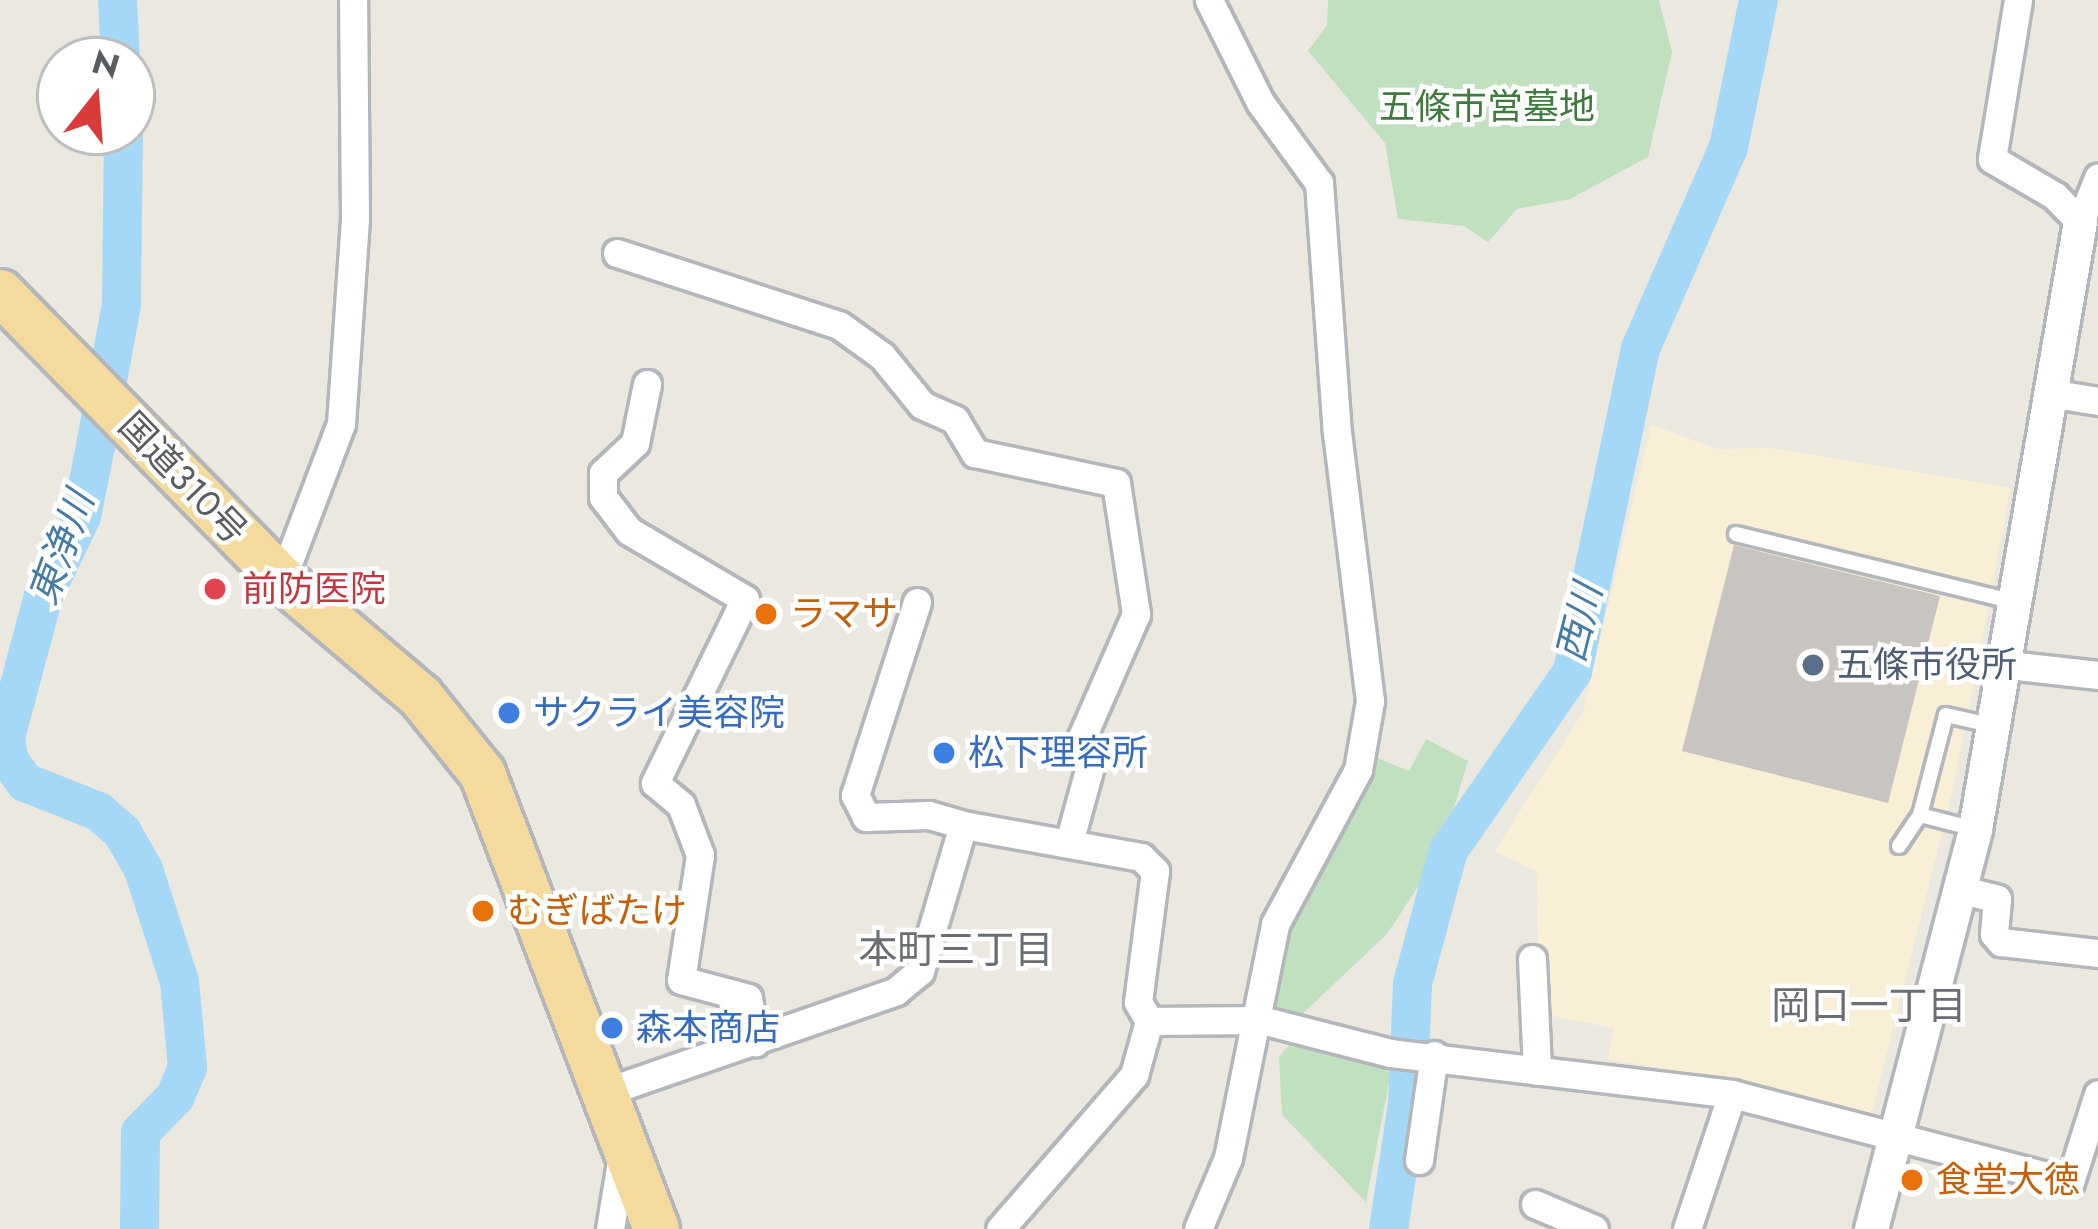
<!DOCTYPE html>
<meta charset="utf-8">
<style>
body{margin:0}
#map{position:relative;width:2098px;height:1229px;overflow:hidden;background:#ebe8e0;font-family:Jost,"Noto Sans JP",sans-serif}
div>[style]{position:absolute}
.commercial>*{inset:0;background:#f9efd6}
.green>*{inset:0;background:#c1e0bf}
.river>*{height:39px;margin:-19.5px;padding:0 19.5px;transform-origin:19.5px;border-radius:19.5px;background:#a5d8f6}
.building>*{inset:0;background:#c8c5c0}
.roads{filter:drop-shadow(3px 0 #b3b6ba) drop-shadow(-3px 0 #b3b6ba) drop-shadow(0 3px #b3b6ba) drop-shadow(0 -3px #b3b6ba)}
.service>*{height:14px;margin:-7px;padding:0 7px;transform-origin:7px;border-radius:7px;background:#fff}
.minor>*{height:27px;margin:-13.5px;padding:0 13.5px;transform-origin:13.5px;border-radius:13.5px;background:#fff}
.tertiary>*{height:33px;margin:-16.5px;padding:0 16.5px;transform-origin:16.5px;border-radius:16.5px;background:#fff}
.trunk>*{height:45px;margin:-22.5px;padding:0 22.5px;transform-origin:22.5px;border-radius:22.5px;background:#f4db9d}
.dots>*{width:33px;height:33px;translate:-50% -50%;box-sizing:border-box;border:6px solid #fff;border-radius:50%}
span{translate:-50% -50%;white-space:nowrap;text-align:center;line-height:1.15;-webkit-text-stroke:9px #fff;paint-order:stroke}
.park-label{font-size:36px;color:#3d7c3c}
.street-label{font-size:36px;color:#595d60}
.health-label{font-size:36px;color:#be3a42}
.left{translate:0 -50%;text-align:left}
.food-label{font-size:36px;color:#c56008}
.service-label{font-size:36px;color:#4e5e75}
.shop-label{font-size:36px;color:#366cbe}
.water-label{font-size:39px;color:#467ba5;font-style:italic}
.neighbourhood-label{font-size:39px;color:#6a6e72}
.north{position:absolute;left:36px;top:36px;width:120px;height:120px;box-sizing:border-box;background:#fff;border:3px solid #bdbebf;border-radius:50%;rotate:17deg;font-size:33px;font-weight:700;line-height:48px;text-align:center;color:#595d60}
.north::after{content:'';display:block;margin:auto;width:42px;height:54px;background:#d73c3a;clip-path:polygon(50% 0,100% 100%,50% 72%,0 100%)}
</style>
<div id="map">
<div class="commercial">
<i style="clip-path:polygon(1651px 425px,1718px 449px,1770px 448px,2011px 488px,1953px 790px,1870px 1120px,1795px 1092px,1608px 1059px,1614px 1028px,1539px 1013px,1537px 872px,1495px 851px,1583px 712px)"></i>
</div>
<div class="green">
<i style="clip-path:polygon(1328px 0,1659px 0,1672px 52px,1648px 157px,1570px 199px,1517px 209px,1488px 242px,1464px 226px,1398px 219px,1385px 143px,1308px 51px,1327px 25px)"></i>
<i style="clip-path:polygon(1426px 739px,1468px 761px,1440px 853px,1387px 934px,1297px 1019px,1270px 1010px,1286px 926px,1377px 758px,1409px 771px)"></i>
<i style="clip-path:polygon(1297px 1035px,1393px 1061px,1366px 1202px,1282px 1115px,1279px 1057px)"></i>
</div>
<div class="river">
<i style="left:117px;top:0;width:60px;rotate:87.1deg"></i>
<i style="left:123px;top:132px;width:172px;rotate:90.7deg"></i>
<i style="left:121px;top:304px;width:144px;rotate:100.4deg"></i>
<i style="left:95px;top:446px;width:71px;rotate:101.3deg"></i>
<i style="left:81px;top:516px;width:88px;rotate:115.7deg"></i>
<i style="left:43px;top:595px;width:147px;rotate:105deg"></i>
<i style="left:5px;top:737px;width:22px;rotate:82deg"></i>
<i style="left:8px;top:759px;width:29px;rotate:54deg"></i>
<i style="left:25px;top:782px;width:79px;rotate:21.7deg"></i>
<i style="left:98px;top:811px;width:32px;rotate:41deg"></i>
<i style="left:122px;top:832px;width:43px;rotate:60.4deg"></i>
<i style="left:143px;top:869px;width:118px;rotate:72.2deg"></i>
<i style="left:179px;top:981px;width:86px;rotate:84.7deg"></i>
<i style="left:187px;top:1067px;width:33px;rotate:113deg"></i>
<i style="left:174px;top:1097px;width:49px;rotate:134.2deg"></i>
<i style="left:140px;top:1132px;width:97px;rotate:90.6deg"></i>
<i style="left:1388px;top:1229px;width:127px;rotate:-81.4deg"></i>
<i style="left:1407px;top:1103px;width:120px;rotate:-87.6deg"></i>
<i style="left:1412px;top:983px;width:138px;rotate:-74.9deg"></i>
<i style="left:1448px;top:850px;width:218px;rotate:-55.3deg"></i>
<i style="left:1572px;top:671px;width:330px;rotate:-78.1deg"></i>
<i style="left:1640px;top:348px;width:219px;rotate:-66.4deg"></i>
<i style="left:1728px;top:147px;width:150px;rotate:-78.5deg"></i>
</div>
<div class="building">
<i style="clip-path:polygon(1734px 545px,1940px 596px,1888px 803px,1682px 751px)"></i>
</div>
<div class="roads">
<div class="service">
<i style="left:1736px;top:534px;width:286px;rotate:13.7deg"></i>
<i style="left:1975px;top:829px;width:57px;rotate:-165.7deg"></i>
<i style="left:1920px;top:815px;width:103px;rotate:-75.4deg"></i>
<i style="left:1946px;top:715px;width:45px;rotate:12.8deg"></i>
<i style="left:1899px;top:846px;width:37px;rotate:-56deg"></i>
</div>
<div class="minor">
<i style="left:2018px;top:0;width:161px;rotate:99.3deg"></i>
<i style="left:1992px;top:159px;width:73px;rotate:30.4deg"></i>
<i style="left:2055px;top:196px;width:36px;rotate:46deg"></i>
<i style="left:2080px;top:222px;width:48px;rotate:-67.8deg"></i>
<i style="left:617px;top:253px;width:233px;rotate:18deg"></i>
<i style="left:839px;top:325px;width:53px;rotate:35.8deg"></i>
<i style="left:882px;top:356px;width:63px;rotate:50.8deg"></i>
<i style="left:922px;top:405px;width:36px;rotate:24deg"></i>
<i style="left:955px;top:420px;width:39px;rotate:59deg"></i>
<i style="left:975px;top:453px;width:144px;rotate:12deg"></i>
<i style="left:1116px;top:483px;width:133px;rotate:81.3deg"></i>
<i style="left:1136px;top:614px;width:134px;rotate:113.7deg"></i>
<i style="left:1082px;top:737px;width:24px;rotate:66deg"></i>
<i style="left:1092px;top:759px;width:83px;rotate:105.4deg"></i>
<i style="left:647px;top:384px;width:60px;rotate:101.5deg"></i>
<i style="left:635px;top:443px;width:44px;rotate:136.8deg"></i>
<i style="left:603px;top:473px;width:24px;rotate:90deg"></i>
<i style="left:603px;top:497px;width:43px;rotate:52.6deg"></i>
<i style="left:629px;top:531px;width:134px;rotate:30.4deg"></i>
<i style="left:745px;top:599px;width:205px;rotate:116.1deg"></i>
<i style="left:655px;top:783px;width:34px;rotate:40deg"></i>
<i style="left:681px;top:805px;width:53px;rotate:69.2deg"></i>
<i style="left:700px;top:855px;width:126px;rotate:98.6deg"></i>
<i style="left:681px;top:980px;width:69px;rotate:15deg"></i>
<i style="left:748px;top:998px;width:45px;rotate:81deg"></i>
<i style="left:2055px;top:394px;width:44px;rotate:9.2deg"></i>
<i style="left:282px;top:579px;width:166px;rotate:-69.2deg"></i>
<i style="left:341px;top:424px;width:205px;rotate:-86.1deg"></i>
<i style="left:355px;top:219px;width:219px;rotate:-90.5deg"></i>
<i style="left:917px;top:602px;width:203px;rotate:107.8deg"></i>
<i style="left:855px;top:795px;width:25px;rotate:63deg"></i>
<i style="left:866px;top:817px;width:63px;rotate:-1.8deg"></i>
<i style="left:929px;top:815px;width:35px;rotate:16deg"></i>
<i style="left:2008px;top:665px;width:91px;rotate:6.3deg"></i>
<i style="left:1962px;top:890px;width:36px;rotate:14deg"></i>
<i style="left:1997px;top:899px;width:35px;rotate:95deg"></i>
<i style="left:1994px;top:934px;width:11px;rotate:49deg"></i>
<i style="left:2001px;top:942px;width:98px;rotate:6.5deg"></i>
<i style="left:1532px;top:959px;width:112px;rotate:87.4deg"></i>
<i style="left:1149px;top:1021px;width:112px;rotate:-0.5deg"></i>
<i style="left:1261px;top:1020px;width:133px;rotate:14.3deg"></i>
<i style="left:1390px;top:1053px;width:344px;rotate:6.8deg"></i>
<i style="left:1732px;top:1094px;width:349px;rotate:14.6deg"></i>
<i style="left:2070px;top:1182px;width:92px;rotate:-72.3deg"></i>
<i style="left:608px;top:1091px;width:305px;rotate:-19.1deg"></i>
<i style="left:896px;top:991px;width:31px;rotate:-40deg"></i>
<i style="left:920px;top:971px;width:152px;rotate:-73.6deg"></i>
<i style="left:963px;top:825px;width:181px;rotate:10.2deg"></i>
<i style="left:1141px;top:857px;width:20px;rotate:45deg"></i>
<i style="left:1155px;top:871px;width:132px;rotate:97.4deg"></i>
<i style="left:1138px;top:1002px;width:22px;rotate:60deg"></i>
<i style="left:1149px;top:1021px;width:56px;rotate:105.5deg"></i>
<i style="left:1134px;top:1075px;width:204px;rotate:131deg"></i>
<i style="left:1419px;top:1160px;width:106px;rotate:-81.9deg"></i>
<i style="left:1535px;top:1204px;width:64px;rotate:23deg"></i>
<i style="left:610px;top:1229px;width:74px;rotate:-80.7deg"></i>
<i style="left:1198px;top:1229px;width:77px;rotate:-67.1deg"></i>
<i style="left:1228px;top:1158px;width:239px;rotate:-78.6deg"></i>
<i style="left:1275px;top:924px;width:175px;rotate:-61.7deg"></i>
<i style="left:1358px;top:770px;width:70px;rotate:-80.1deg"></i>
<i style="left:1370px;top:701px;width:269px;rotate:-97deg"></i>
<i style="left:1337px;top:434px;width:252px;rotate:-94.1deg"></i>
<i style="left:1319px;top:183px;width:100px;rotate:-126.1deg"></i>
<i style="left:1260px;top:102px;width:114px;rotate:-116.6deg"></i>
<i style="left:1687px;top:1229px;width:142px;rotate:-71.6deg"></i>
</div>
<div class="tertiary">
<i style="left:1871px;top:1229px;width:413px;rotate:-75.4deg"></i>
<i style="left:1975px;top:829px;width:616px;rotate:-80.19deg"></i>
</div>
<div class="trunk">
<i style="left:0;top:292px;width:402px;rotate:45.5deg"></i>
<i style="left:282px;top:579px;width:181px;rotate:40.3deg"></i>
<i style="left:420px;top:696px;width:99px;rotate:51.2deg"></i>
<i style="left:482px;top:773px;width:488px;rotate:69.1deg"></i>
</div>
</div>
<div class="dots">
<i style="left:215px;top:589px;background:#e0444e"></i>
<i style="left:766px;top:614px;background:#e8710a"></i>
<i style="left:1813px;top:665px;background:#5c6f8a"></i>
<i style="left:509px;top:713px;background:#3f7fe0"></i>
<i style="left:944px;top:753px;background:#3f7fe0"></i>
<i style="left:483px;top:911px;background:#e8710a"></i>
<i style="left:612px;top:1028px;background:#3f7fe0"></i>
<i style="left:1912px;top:1180px;background:#e8710a"></i>
</div>
<div class="park-label">
<span style="left:1487px;top:107px">五條市営墓地</span>
</div>
<div class="street-label">
<span style="left:183px;top:478px;rotate:46deg">国道310号</span>
</div>
<div class="health-label">
<span class="left" style="left:242px;top:589px">前防医院</span>
</div>
<div class="food-label">
<span class="left" style="left:790px;top:614px">ラマサ</span>
<span class="left" style="left:507px;top:911px">むぎばたけ</span>
<span class="left" style="left:1936px;top:1180px">食堂大徳</span>
</div>
<div class="service-label">
<span class="left" style="left:1837px;top:665px">五條市役所</span>
</div>
<div class="shop-label">
<span class="left" style="left:533px;top:713px">サクライ美容院</span>
<span class="left" style="left:968px;top:753px">松下理容所</span>
<span class="left" style="left:636px;top:1028px">森本商店</span>
</div>
<div class="water-label">
<span style="left:62px;top:548px;rotate:-70deg">東浄川</span>
<span style="left:1580px;top:623px;rotate:-76deg">西川</span>
</div>
<div class="neighbourhood-label">
<span style="left:956px;top:950px">本町三丁目</span>
<span style="left:1869px;top:1006px">岡口一丁目</span>
</div>
<div class="north">N</div>
</div>
